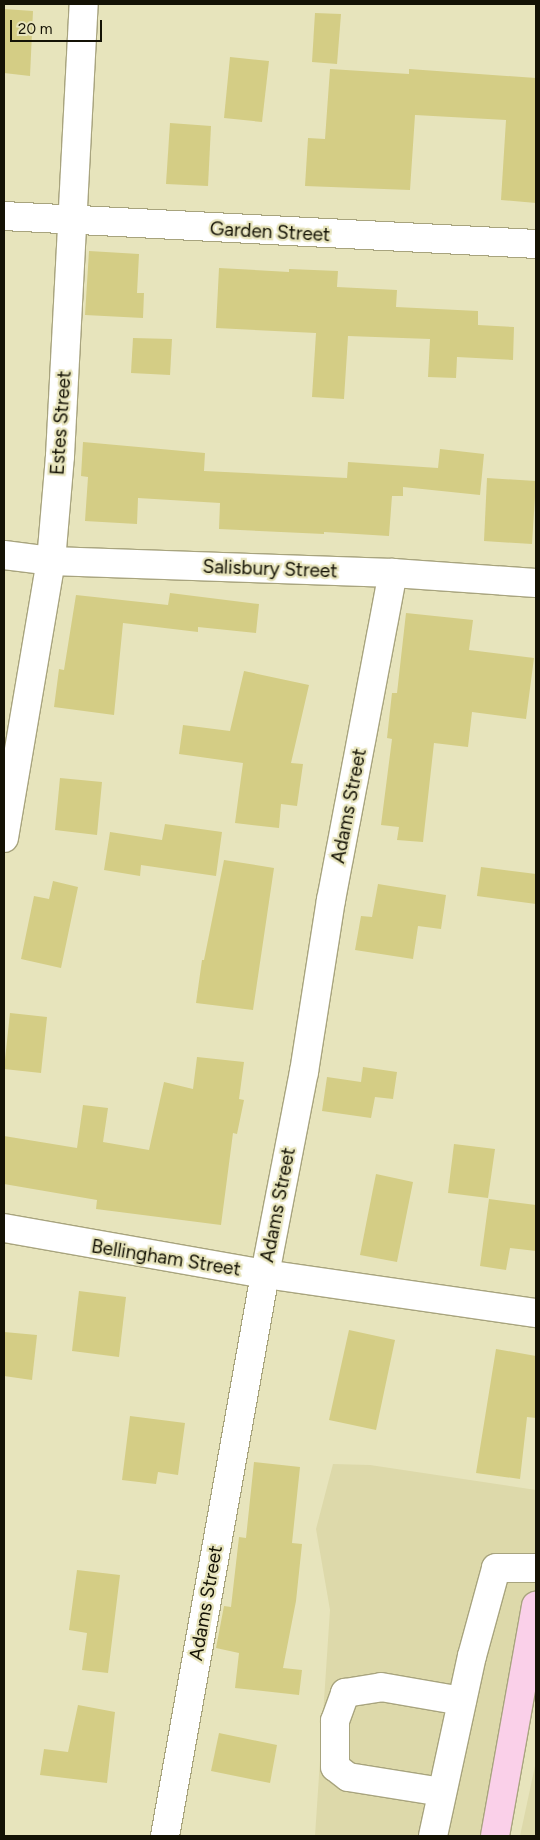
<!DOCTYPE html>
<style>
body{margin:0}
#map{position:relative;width:540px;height:1840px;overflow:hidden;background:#e7e4bc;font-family:Figtree,sans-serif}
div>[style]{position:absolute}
.built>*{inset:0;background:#ddd9aa}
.building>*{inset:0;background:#d4cd85}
.roads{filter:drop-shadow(1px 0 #a8a47e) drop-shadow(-1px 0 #a8a47e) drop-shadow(0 1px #a8a47e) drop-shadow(0 -1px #a8a47e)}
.minor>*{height:28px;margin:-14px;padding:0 14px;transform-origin:14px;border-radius:14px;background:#fff}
.major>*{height:28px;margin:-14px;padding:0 14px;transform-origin:14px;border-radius:14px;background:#fad0e9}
span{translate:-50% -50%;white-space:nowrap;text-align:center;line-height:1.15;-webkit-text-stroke:4.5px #e7e4bc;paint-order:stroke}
.street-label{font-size:19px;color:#141205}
.frame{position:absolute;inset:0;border:5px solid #141205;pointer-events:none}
.scale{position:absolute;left:10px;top:20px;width:92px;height:22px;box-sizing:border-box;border:2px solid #141205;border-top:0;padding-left:6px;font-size:15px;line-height:18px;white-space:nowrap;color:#141205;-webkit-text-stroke:4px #e7e4bc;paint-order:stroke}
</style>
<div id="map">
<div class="built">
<i style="clip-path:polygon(333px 1464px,370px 1465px,536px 1490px,536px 1658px,503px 1836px,315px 1836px,330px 1610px,316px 1529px)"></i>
<i style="clip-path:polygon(535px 1766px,536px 1836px,520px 1836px)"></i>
</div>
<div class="building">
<i style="clip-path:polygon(4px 9px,33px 11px,30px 76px,4px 73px)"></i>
<i style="clip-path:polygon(315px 13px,341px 14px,337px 64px,312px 62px)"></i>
<i style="clip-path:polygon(230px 57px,269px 61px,262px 122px,224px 118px)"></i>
<i style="clip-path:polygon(330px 69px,409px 74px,409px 69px,536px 78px,536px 203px,501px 200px,506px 120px,415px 115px,410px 190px,305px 186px,308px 138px,325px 139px)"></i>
<i style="clip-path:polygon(170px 123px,211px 126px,208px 186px,166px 184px)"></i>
<i style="clip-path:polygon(89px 251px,139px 254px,137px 293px,144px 293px,143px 318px,85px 315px)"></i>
<i style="clip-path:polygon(219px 268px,289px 272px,289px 269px,338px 271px,337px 287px,397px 290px,396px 307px,478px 311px,478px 325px,514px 327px,513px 360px,457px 357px,456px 378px,428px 377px,430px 339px,348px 336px,344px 399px,312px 397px,316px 333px,216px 328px)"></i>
<i style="clip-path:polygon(133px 338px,172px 339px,170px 375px,131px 373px)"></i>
<i style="clip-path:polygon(83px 442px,205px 453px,204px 471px,347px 478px,348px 462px,438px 468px,440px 449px,484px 454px,480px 495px,403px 487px,403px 496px,392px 496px,389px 536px,324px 532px,324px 534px,219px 529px,220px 503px,138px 498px,137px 524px,85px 521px,88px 477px,81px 476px)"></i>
<i style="clip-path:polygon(487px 478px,536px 481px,532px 544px,484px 541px)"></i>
<i style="clip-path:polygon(170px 593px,259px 604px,256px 633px,198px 627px,198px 632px,123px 623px,114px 715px,54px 707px,59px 669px,64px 670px,76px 595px,168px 605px)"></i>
<i style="clip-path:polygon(406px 613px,473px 620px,469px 650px,534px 658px,526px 719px,472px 712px,468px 747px,434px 743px,423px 842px,397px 840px,399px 827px,381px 825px,392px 739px,387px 738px,392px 693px,397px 693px)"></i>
<i style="clip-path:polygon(244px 671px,309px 685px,291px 763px,303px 764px,297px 806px,281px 804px,279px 828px,235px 823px,243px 763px,179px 754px,183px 725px,230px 731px)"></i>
<i style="clip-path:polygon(60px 778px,102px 782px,97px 835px,55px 830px)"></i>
<i style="clip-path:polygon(165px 824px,222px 832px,216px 876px,141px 865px,140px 876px,104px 870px,110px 832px,162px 840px)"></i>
<i style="clip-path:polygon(224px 860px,274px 868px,253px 1010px,196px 1003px,202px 960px,204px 960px)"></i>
<i style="clip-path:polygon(481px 867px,536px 874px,536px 904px,477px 896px)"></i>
<i style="clip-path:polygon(53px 881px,78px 887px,61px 968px,21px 959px,34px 896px,49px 899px)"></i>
<i style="clip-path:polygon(378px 884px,446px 895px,441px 929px,418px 926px,413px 959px,355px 950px,361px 916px,372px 917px)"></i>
<i style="clip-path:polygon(10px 1013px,47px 1017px,41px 1073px,4px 1069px)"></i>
<i style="clip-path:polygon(197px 1057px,244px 1062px,239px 1099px,244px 1100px,237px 1134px,233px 1133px,221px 1225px,96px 1209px,97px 1200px,4px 1184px,4px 1136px,77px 1148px,83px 1105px,108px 1108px,103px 1142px,149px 1150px,164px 1082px,193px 1089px)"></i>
<i style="clip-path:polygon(363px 1067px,397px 1072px,393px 1099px,375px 1097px,371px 1118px,322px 1111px,327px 1077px,361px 1082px)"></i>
<i style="clip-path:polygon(454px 1144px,495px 1149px,488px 1198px,448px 1193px)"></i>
<i style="clip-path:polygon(376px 1174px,413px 1182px,397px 1262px,360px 1255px)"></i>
<i style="clip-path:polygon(489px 1199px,536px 1205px,536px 1251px,510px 1248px,506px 1270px,480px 1266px)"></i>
<i style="clip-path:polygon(79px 1291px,126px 1297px,119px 1357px,72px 1351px)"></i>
<i style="clip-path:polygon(349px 1330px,395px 1340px,376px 1430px,329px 1420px)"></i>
<i style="clip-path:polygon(4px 1332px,37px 1335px,32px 1380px,4px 1376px)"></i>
<i style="clip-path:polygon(496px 1349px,536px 1356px,536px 1418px,527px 1417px,520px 1479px,476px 1473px)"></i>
<i style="clip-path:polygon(130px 1416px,185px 1423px,178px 1475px,158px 1472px,156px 1484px,122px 1480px)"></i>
<i style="clip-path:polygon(254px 1462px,300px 1467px,292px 1543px,302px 1544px,296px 1601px,283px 1668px,302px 1670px,299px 1695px,235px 1688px,239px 1653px,216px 1648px,224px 1606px,231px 1607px,239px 1537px,246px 1538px)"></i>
<i style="clip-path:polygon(77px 1570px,120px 1575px,108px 1673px,82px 1670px,87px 1633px,69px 1630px)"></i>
<i style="clip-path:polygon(78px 1705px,115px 1712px,107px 1783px,40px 1775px,44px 1749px,68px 1752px)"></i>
<i style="clip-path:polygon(219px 1733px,277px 1745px,270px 1783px,211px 1771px)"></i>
</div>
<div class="roads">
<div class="minor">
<i style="left:4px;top:216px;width:533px;rotate:3.01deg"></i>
<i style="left:4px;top:555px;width:47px;rotate:7.3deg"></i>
<i style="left:51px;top:561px;width:342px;rotate:2deg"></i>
<i style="left:393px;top:573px;width:143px;rotate:4deg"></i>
<i style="left:4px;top:838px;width:281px;rotate:-80.4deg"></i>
<i style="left:51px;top:561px;width:105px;rotate:-85.1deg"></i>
<i style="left:60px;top:456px;width:453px;rotate:-87deg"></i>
<i style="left:4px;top:1228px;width:265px;rotate:10deg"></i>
<i style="left:265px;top:1274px;width:274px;rotate:8.2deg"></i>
<i style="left:442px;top:1792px;width:95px;rotate:-170.9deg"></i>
<i style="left:348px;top:1777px;width:16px;rotate:-142deg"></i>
<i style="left:335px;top:1767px;width:46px;rotate:-90deg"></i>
<i style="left:335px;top:1721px;width:30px;rotate:-70deg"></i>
<i style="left:345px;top:1693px;width:36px;rotate:-9deg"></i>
<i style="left:381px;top:1687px;width:82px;rotate:9.8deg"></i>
<i style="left:165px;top:1836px;width:571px;rotate:-79.91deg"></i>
<i style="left:265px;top:1274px;width:206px;rotate:-79.1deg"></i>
<i style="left:304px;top:1072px;width:174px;rotate:-81.1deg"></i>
<i style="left:331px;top:900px;width:333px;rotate:-79.3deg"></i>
<i style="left:433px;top:1836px;width:184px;rotate:-77.8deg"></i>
<i style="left:472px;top:1656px;width:91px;rotate:-74.7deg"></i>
<i style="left:496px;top:1568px;width:40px"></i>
</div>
<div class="major">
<i style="left:495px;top:1836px;width:234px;rotate:-79.9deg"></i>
</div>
</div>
<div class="street-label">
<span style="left:270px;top:232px;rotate:3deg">Garden Street</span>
<span style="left:61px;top:423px;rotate:-86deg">Estes Street</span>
<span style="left:270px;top:569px;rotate:2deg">Salisbury Street</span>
<span style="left:349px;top:806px;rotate:-79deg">Adams Street</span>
<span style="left:278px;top:1205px;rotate:-79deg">Adams Street</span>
<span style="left:166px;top:1258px;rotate:9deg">Bellingham Street</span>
<span style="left:206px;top:1603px;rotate:-80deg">Adams Street</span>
</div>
<div class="frame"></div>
<div class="scale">20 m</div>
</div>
